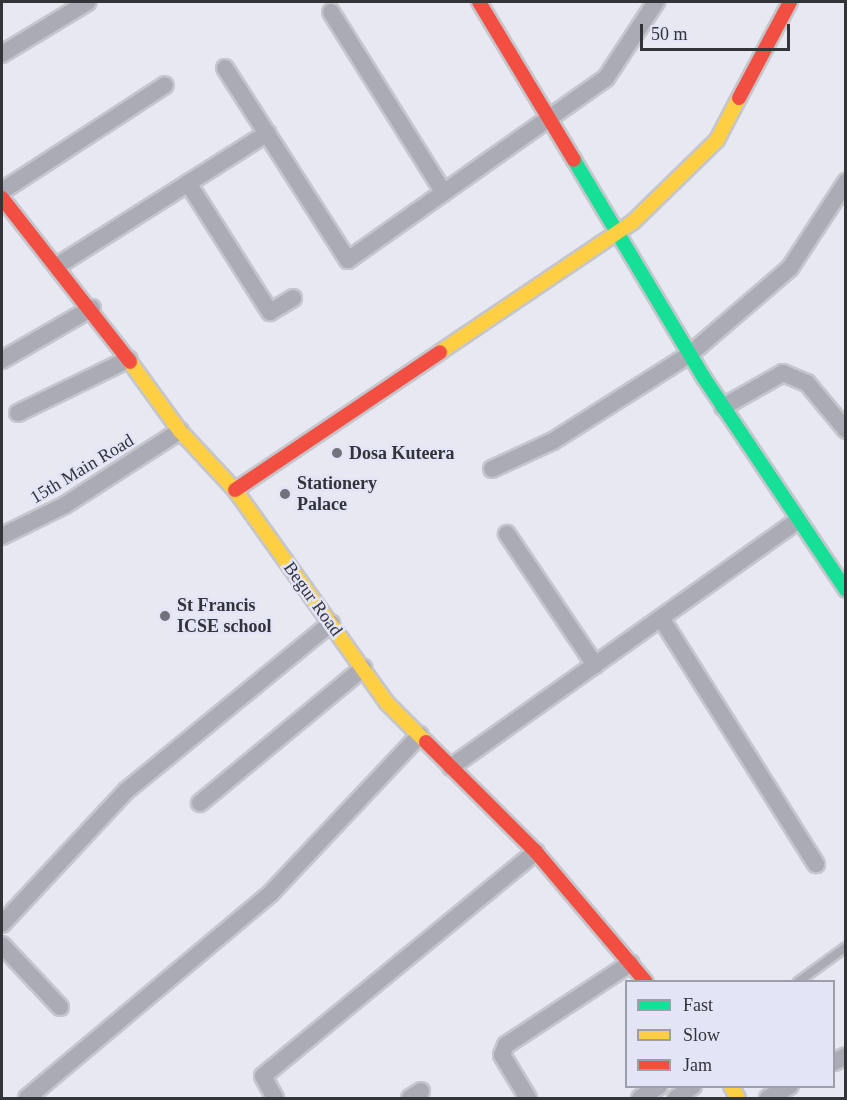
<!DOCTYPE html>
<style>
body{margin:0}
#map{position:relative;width:847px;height:1100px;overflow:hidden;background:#e8e8f2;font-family:"Times New Roman",serif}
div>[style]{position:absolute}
.roads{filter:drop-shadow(2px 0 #c5c5cc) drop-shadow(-2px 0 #c5c5cc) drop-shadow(0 2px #c5c5cc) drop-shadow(0 -2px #c5c5cc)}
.lane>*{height:8px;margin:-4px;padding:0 4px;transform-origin:4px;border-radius:4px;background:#ababb6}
.street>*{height:16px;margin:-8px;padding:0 8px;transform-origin:8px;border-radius:8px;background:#ababb6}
.fast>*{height:14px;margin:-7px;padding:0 7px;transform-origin:7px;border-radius:7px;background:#16e098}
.slow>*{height:14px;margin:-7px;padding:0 7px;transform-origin:7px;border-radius:7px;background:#ffcf43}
.jam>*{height:14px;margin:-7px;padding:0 7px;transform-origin:7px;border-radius:7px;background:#f24e42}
.dots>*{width:16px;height:16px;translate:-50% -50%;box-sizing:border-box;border:3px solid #e3e5f7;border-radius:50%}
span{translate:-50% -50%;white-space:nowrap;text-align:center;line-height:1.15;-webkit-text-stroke:5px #e3e5f7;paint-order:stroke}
.poi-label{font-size:18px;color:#33333a;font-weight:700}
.left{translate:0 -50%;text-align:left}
.street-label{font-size:18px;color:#33333a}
.frame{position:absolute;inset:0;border:3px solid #33333a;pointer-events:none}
.legend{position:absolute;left:625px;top:980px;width:210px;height:108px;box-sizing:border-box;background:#e3e5f7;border:2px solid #9d9eab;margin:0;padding:8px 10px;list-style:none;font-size:18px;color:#33333a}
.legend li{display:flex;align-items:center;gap:12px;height:30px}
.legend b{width:30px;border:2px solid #9d9eab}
.scale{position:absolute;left:640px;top:24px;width:150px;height:27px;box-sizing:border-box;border:3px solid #33333a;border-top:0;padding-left:8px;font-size:18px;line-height:21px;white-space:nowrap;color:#33333a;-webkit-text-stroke:4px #e3e5f7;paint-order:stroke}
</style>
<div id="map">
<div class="roads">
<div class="lane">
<i style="left:798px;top:982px;width:59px;rotate:-36.1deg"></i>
</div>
<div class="street">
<i style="left:331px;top:12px;width:213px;rotate:58deg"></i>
<i style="left:2px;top:54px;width:100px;rotate:-31.2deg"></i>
<i style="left:225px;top:68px;width:228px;rotate:57.4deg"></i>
<i style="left:348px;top:260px;width:316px;rotate:-35.2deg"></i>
<i style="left:606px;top:78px;width:91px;rotate:-56.7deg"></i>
<i style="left:188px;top:183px;width:153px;rotate:57.6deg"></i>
<i style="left:270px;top:312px;width:27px;rotate:-31deg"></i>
<i style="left:2px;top:191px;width:194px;rotate:-33deg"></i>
<i style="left:57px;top:266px;width:249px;rotate:-32.3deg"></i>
<i style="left:2px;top:360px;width:104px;rotate:-30deg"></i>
<i style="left:723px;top:407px;width:69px;rotate:-29.5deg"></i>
<i style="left:783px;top:373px;width:26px;rotate:23deg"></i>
<i style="left:807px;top:383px;width:61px;rotate:50.3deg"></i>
<i style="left:18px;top:413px;width:123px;rotate:-25.9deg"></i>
<i style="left:492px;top:469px;width:67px;rotate:-24.7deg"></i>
<i style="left:553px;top:441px;width:162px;rotate:-32.4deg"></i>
<i style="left:690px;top:354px;width:132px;rotate:-40.7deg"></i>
<i style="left:790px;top:268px;width:103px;rotate:-56.9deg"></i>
<i style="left:507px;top:534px;width:158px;rotate:56.1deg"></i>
<i style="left:2px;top:536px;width:70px;rotate:-26.2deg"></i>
<i style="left:65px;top:505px;width:137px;rotate:-32.8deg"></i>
<i style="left:661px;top:618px;width:291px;rotate:57.8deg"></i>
<i style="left:451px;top:767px;width:425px;rotate:-35.4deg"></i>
<i style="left:200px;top:803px;width:212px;rotate:-39.6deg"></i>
<i style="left:2px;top:924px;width:182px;rotate:-47deg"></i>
<i style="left:126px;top:791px;width:265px;rotate:-39.3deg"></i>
<i style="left:2px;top:945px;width:85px;rotate:46.9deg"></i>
<i style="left:834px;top:1062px;width:13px;rotate:-27deg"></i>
<i style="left:27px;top:1098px;width:319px;rotate:-40deg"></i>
<i style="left:271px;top:893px;width:217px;rotate:-46.7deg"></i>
<i style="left:275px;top:1098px;width:25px;rotate:-119deg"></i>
<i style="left:263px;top:1076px;width:353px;rotate:-39.4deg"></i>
<i style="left:410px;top:1098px;width:13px;rotate:-32deg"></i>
<i style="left:528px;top:1098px;width:50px;rotate:-121.2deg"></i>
<i style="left:502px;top:1055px;width:11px;rotate:-68deg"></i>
<i style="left:506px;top:1045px;width:149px;rotate:-33.3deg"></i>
<i style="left:640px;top:1098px;width:22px;rotate:-32deg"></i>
<i style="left:676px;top:1098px;width:21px;rotate:-35deg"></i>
<i style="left:768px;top:1098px;width:25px;rotate:-29deg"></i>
</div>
<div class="fast">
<i style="left:574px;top:160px;width:254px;rotate:59.2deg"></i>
<i style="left:704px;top:378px;width:255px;rotate:56.2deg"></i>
</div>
<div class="slow">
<i style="left:440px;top:352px;width:233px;rotate:-34deg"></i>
<i style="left:633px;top:222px;width:117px;rotate:-44.3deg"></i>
<i style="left:717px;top:140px;width:47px;rotate:-62.4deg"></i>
<i style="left:130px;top:362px;width:85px;rotate:54.1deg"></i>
<i style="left:180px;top:431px;width:81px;rotate:47deg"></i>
<i style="left:235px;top:490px;width:262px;rotate:54.5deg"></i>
<i style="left:387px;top:703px;width:55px;rotate:45deg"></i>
<i style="left:731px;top:1086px;width:14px;rotate:60deg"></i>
</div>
<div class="jam">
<i style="left:479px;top:2px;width:184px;rotate:59deg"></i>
<i style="left:739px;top:98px;width:109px;rotate:-62deg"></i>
<i style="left:2px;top:198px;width:208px;rotate:52deg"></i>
<i style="left:235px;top:490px;width:247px;rotate:-33.9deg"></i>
<i style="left:426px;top:742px;width:156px;rotate:45deg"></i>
<i style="left:536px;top:852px;width:170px;rotate:49.8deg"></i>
</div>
</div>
<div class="dots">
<i style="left:337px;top:453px;background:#72727a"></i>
<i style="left:285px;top:494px;background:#72727a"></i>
<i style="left:165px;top:616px;background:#72727a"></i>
</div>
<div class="poi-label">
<span class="left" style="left:349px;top:453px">Dosa Kuteera</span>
<span class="left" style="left:297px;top:494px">Stationery<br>Palace</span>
<span class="left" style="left:177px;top:616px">St Francis<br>ICSE school</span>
</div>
<div class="street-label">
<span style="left:82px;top:469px;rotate:-31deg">15th Main Road</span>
<span style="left:313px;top:599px;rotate:54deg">Begur Road</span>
</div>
<div class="frame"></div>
<ul class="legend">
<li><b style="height:8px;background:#16e098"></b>Fast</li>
<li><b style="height:8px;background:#ffcf43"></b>Slow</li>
<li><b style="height:8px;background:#f24e42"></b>Jam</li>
</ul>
<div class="scale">50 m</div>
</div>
